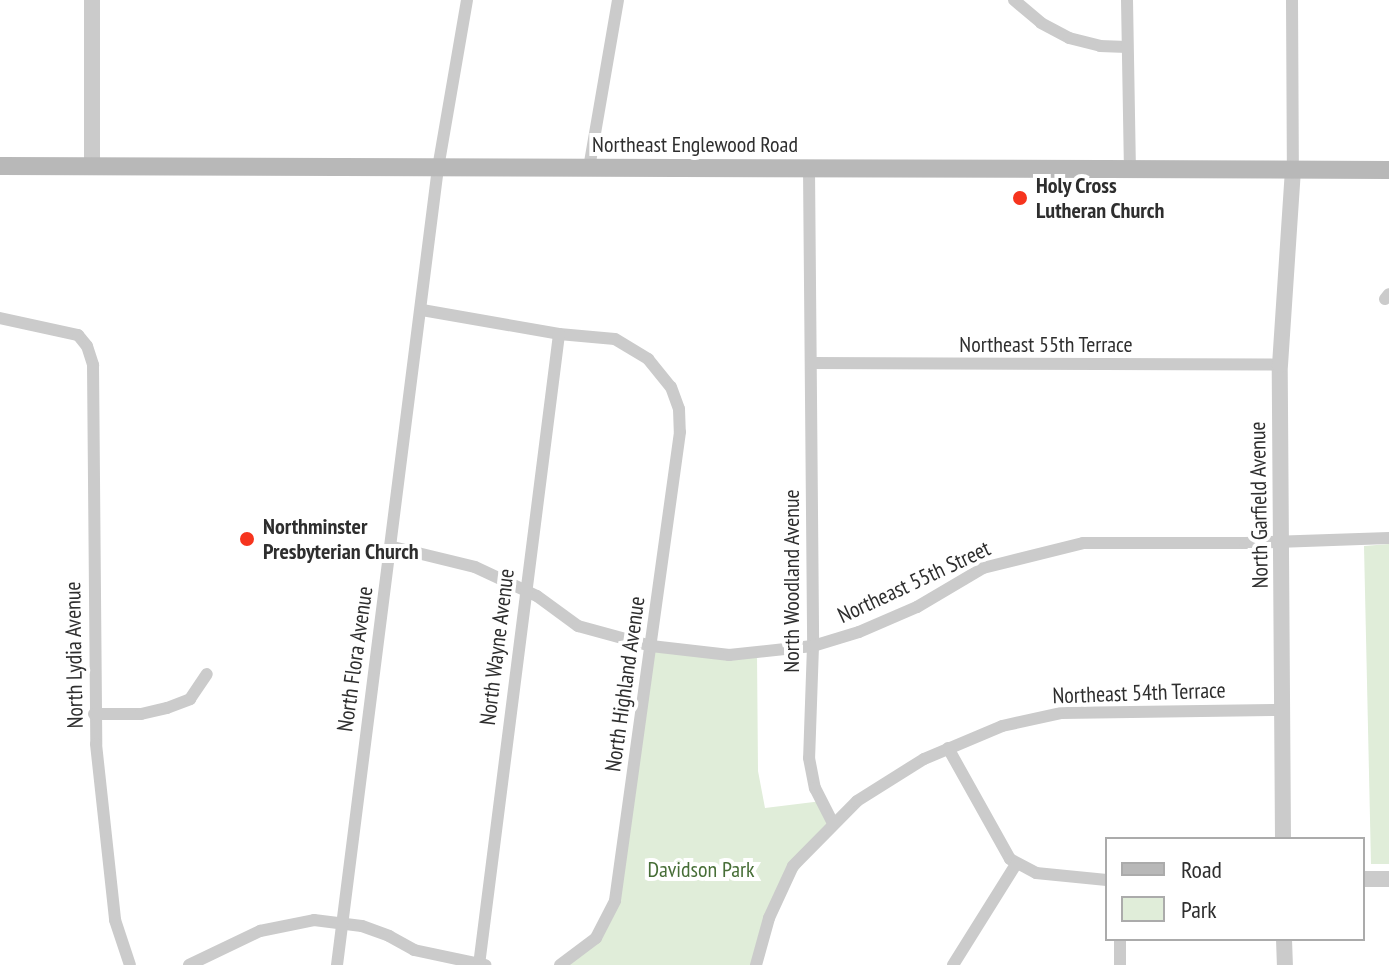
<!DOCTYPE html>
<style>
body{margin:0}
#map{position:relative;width:1389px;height:965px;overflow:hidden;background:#fff;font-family:"PT Sans Narrow",sans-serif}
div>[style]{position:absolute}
.green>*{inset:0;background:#e0edd9}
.minor>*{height:12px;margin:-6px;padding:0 6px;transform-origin:6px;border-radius:6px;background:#cbcbcb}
.tertiary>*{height:16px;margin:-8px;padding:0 8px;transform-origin:8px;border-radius:8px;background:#cbcbcb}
.secondary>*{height:18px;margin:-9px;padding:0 9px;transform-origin:9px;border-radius:9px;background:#b8b8b8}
.dots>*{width:22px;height:22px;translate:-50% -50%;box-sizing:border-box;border:4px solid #fff;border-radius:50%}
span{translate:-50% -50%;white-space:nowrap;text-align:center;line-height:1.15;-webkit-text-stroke:8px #fff;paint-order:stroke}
.street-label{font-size:22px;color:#2e2e2e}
.poi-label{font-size:22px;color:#2e2e2e;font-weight:700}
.left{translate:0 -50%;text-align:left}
.park-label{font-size:22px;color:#476e37}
.legend{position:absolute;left:1105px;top:837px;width:260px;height:104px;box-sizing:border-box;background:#fff;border:2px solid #ababab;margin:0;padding:10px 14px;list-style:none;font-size:24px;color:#2e2e2e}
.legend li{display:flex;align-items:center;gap:16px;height:40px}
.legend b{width:40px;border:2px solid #ababab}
</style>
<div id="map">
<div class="green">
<i style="clip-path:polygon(1389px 544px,1389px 864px,1371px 864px,1364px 546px)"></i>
<i style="clip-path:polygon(651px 646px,757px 653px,758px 771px,765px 808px,822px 801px,833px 823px,778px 897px,758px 965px,560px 965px,604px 927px,619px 874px)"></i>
</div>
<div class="minor">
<i style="left:1014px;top:0;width:35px;rotate:40deg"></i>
<i style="left:1041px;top:23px;width:32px;rotate:28deg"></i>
<i style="left:1069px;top:38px;width:32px;rotate:14deg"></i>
<i style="left:1100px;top:46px;width:27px;rotate:2deg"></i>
<i style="left:1127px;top:0;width:170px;rotate:89deg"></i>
<i style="left:1292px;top:0;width:171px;rotate:89.7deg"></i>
<i style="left:589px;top:168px;width:170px;rotate:-80.2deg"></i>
<i style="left:809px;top:169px;width:477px;rotate:89.5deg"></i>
<i style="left:813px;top:646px;width:112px;rotate:92deg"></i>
<i style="left:809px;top:758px;width:31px;rotate:79deg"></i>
<i style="left:815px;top:788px;width:39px;rotate:63deg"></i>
<i style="left:1385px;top:299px;width:6px;rotate:-51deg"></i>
<i style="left:422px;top:310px;width:139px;rotate:9.9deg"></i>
<i style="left:559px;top:334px;width:56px;rotate:5.1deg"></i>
<i style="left:615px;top:339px;width:39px;rotate:31deg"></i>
<i style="left:648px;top:359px;width:36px;rotate:51deg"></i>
<i style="left:671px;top:387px;width:23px;rotate:70deg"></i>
<i style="left:679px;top:409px;width:23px;rotate:88deg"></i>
<i style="left:680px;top:432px;width:473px;rotate:97.9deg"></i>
<i style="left:615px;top:901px;width:42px;rotate:117.2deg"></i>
<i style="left:596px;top:938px;width:45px;rotate:143.1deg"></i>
<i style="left:0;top:318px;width:80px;rotate:12.3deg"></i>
<i style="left:78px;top:335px;width:14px;rotate:51deg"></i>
<i style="left:87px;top:346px;width:20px;rotate:72deg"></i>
<i style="left:93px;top:365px;width:379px;rotate:89.5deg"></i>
<i style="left:96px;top:744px;width:177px;rotate:83.8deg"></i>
<i style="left:115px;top:920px;width:47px;rotate:71.6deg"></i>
<i style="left:811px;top:363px;width:469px;rotate:0.2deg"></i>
<i style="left:393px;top:547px;width:84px;rotate:13.7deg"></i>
<i style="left:475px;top:567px;width:68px;rotate:25.1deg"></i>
<i style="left:537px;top:596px;width:51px;rotate:36.2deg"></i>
<i style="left:578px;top:626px;width:76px;rotate:15.3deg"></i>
<i style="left:651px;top:646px;width:79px;rotate:6.6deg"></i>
<i style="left:729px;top:655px;width:84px;rotate:-6.1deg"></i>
<i style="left:813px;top:646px;width:48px;rotate:-16.9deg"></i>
<i style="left:859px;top:632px;width:63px;rotate:-23.3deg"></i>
<i style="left:917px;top:607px;width:77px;rotate:-30.6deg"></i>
<i style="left:983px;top:568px;width:103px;rotate:-14deg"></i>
<i style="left:1083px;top:543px;width:162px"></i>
<i style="left:1245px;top:543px;width:144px;rotate:-2deg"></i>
<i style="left:94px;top:714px;width:47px"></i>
<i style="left:141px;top:714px;width:27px;rotate:-13deg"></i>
<i style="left:167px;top:708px;width:25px;rotate:-21deg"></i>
<i style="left:190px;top:699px;width:30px;rotate:-56deg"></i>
<i style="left:948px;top:748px;width:127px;rotate:60.8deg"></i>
<i style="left:1010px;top:859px;width:30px;rotate:28deg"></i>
<i style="left:1036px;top:873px;width:71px;rotate:5.6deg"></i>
<i style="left:1120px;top:939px;width:26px;rotate:90deg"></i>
<i style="left:189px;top:965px;width:79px;rotate:-25.6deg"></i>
<i style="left:260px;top:931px;width:55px;rotate:-11.5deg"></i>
<i style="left:314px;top:920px;width:48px;rotate:7.1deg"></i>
<i style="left:362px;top:926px;width:29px;rotate:20deg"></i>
<i style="left:389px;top:936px;width:29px;rotate:29deg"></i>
<i style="left:414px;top:950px;width:73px;rotate:11.9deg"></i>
<i style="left:337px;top:965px;width:803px;rotate:-82.78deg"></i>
<i style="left:438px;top:168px;width:170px;rotate:-80.2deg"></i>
<i style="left:479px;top:965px;width:636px;rotate:-82.77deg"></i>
<i style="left:756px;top:965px;width:49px;rotate:-74.5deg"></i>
<i style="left:769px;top:918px;width:57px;rotate:-65.2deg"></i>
<i style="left:793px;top:866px;width:91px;rotate:-45.4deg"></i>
<i style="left:857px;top:801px;width:79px;rotate:-32.1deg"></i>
<i style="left:924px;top:759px;width:85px;rotate:-22.9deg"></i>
<i style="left:1002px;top:726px;width:60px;rotate:-12.4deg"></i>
<i style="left:1061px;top:713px;width:221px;rotate:-0.8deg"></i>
<i style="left:953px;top:965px;width:119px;rotate:-58deg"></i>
</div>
<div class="tertiary">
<i style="left:92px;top:0;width:166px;rotate:90deg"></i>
<i style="left:1283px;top:839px;width:474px;rotate:-90.4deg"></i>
<i style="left:1280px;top:365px;width:194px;rotate:-86.2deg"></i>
<i style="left:1363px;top:879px;width:26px"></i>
<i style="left:1284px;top:939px;width:26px;rotate:88deg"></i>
</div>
<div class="secondary">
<i style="left:0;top:166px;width:1389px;rotate:0.16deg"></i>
</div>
<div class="dots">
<i style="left:1020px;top:198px;background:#f6341e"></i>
<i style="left:247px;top:539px;background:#f6341e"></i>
</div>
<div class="street-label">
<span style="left:695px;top:145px">Northeast Englewood Road</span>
<span style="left:1046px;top:345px">Northeast 55th Terrace</span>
<span style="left:1259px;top:505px;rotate:-91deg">North Garfield Avenue</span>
<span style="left:792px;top:581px;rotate:-90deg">North Woodland Avenue</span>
<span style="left:914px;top:582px;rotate:-25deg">Northeast 55th Street</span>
<span style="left:497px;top:647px;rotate:-83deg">North Wayne Avenue</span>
<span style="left:74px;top:655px;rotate:-91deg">North Lydia Avenue</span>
<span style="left:355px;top:659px;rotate:-82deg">North Flora Avenue</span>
<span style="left:625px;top:684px;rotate:-82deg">North Highland Avenue</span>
<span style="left:1139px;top:693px;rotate:-2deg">Northeast 54th Terrace</span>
</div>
<div class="poi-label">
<span class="left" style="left:1036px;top:198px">Holy Cross<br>Lutheran Church</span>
<span class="left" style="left:263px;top:539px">Northminster<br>Presbyterian Church</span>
</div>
<div class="park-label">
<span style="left:701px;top:870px">Davidson Park</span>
</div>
<ul class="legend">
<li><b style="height:10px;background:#b8b8b8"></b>Road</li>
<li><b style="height:22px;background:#e0edd9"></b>Park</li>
</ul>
</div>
